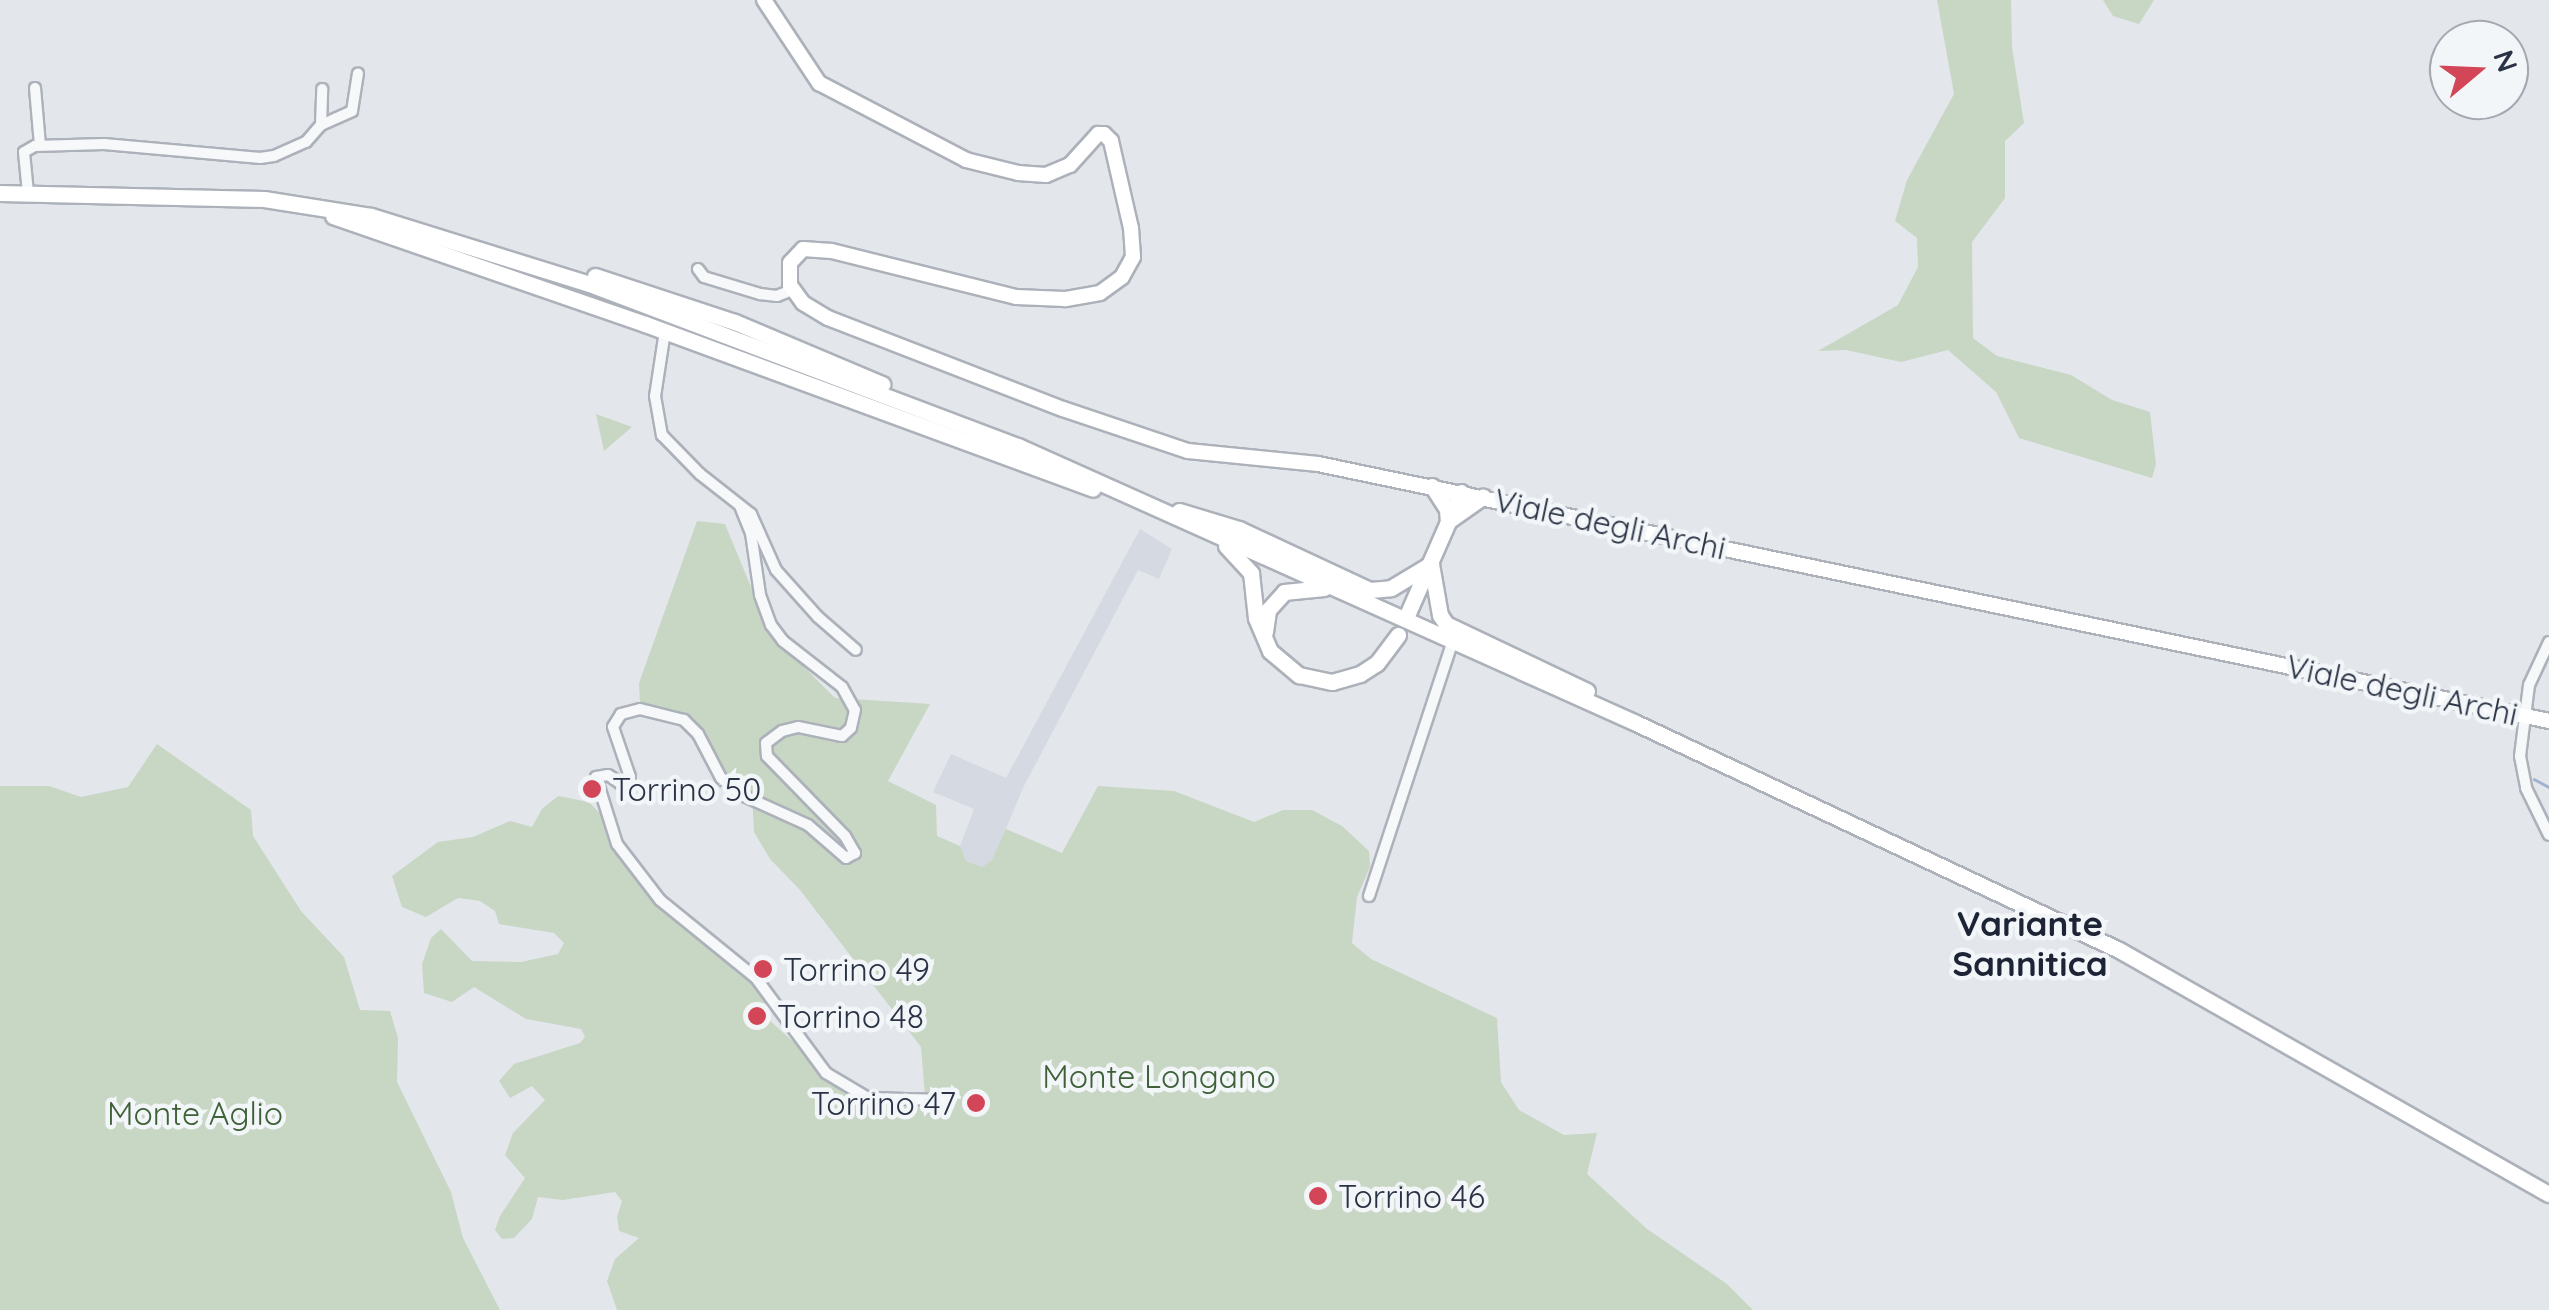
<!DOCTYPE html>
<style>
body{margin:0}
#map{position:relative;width:2549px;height:1310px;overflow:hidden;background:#e3e7ec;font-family:Quicksand,sans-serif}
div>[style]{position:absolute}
.built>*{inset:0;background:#d5d9e1}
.green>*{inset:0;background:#c8d6c4}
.stream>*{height:2.5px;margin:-1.25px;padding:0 1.25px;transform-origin:1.25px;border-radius:1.25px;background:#9eb3cd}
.roads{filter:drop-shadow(2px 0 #acb1ba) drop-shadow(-2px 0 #acb1ba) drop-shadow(0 2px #acb1ba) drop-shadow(0 -2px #acb1ba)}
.street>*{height:10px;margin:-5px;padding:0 5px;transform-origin:5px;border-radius:5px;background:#f7f8fa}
.secondary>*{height:14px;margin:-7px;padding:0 7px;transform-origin:7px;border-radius:7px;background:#fff}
.primary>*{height:15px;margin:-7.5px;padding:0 7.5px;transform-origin:7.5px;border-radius:7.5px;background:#fff}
.dots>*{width:28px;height:28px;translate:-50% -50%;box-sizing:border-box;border:5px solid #f3f6f9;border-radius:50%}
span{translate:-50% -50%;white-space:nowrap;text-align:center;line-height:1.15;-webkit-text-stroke:9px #f3f6f9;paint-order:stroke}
.street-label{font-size:32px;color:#2a3345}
.poi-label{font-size:32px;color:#2a3345}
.left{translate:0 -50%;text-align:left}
.right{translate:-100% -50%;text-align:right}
.park-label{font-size:32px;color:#3e6137}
.neighbourhood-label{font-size:35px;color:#1c2436;font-weight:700}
.north{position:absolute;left:2429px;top:20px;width:100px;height:100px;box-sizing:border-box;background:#f3f6f9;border:2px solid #a3a8b1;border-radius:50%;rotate:71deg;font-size:28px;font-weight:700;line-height:40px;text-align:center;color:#2a3345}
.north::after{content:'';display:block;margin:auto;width:35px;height:45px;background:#d34657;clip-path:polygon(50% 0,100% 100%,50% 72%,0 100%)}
</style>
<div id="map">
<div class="built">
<i style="clip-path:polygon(1140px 529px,1172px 549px,1159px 579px,1138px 570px,1023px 788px,993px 860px,982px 867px,966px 861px,960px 846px,974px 809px,933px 792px,951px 754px,1006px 778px)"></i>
</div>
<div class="green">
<i style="clip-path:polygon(1937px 0,2011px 0,2012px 47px,2024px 123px,2005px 141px,2005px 198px,1972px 242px,1973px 338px,1997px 356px,2071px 375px,2112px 400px,2150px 412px,2156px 464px,2152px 478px,2019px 438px,1996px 392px,1948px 350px,1901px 362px,1846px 350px,1818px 351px,1898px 305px,1918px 267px,1917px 238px,1895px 221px,1907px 180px,1954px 94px)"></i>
<i style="clip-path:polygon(2103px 0,2154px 0,2139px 24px,2113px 16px)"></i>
<i style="clip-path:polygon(596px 414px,632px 427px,604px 451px)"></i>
<i style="clip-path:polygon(697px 521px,725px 524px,770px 633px,835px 698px,930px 704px,888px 781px,936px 805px,937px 836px,960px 846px,966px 861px,982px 867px,992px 860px,1006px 829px,1062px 853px,1098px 786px,1174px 791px,1254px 822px,1283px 810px,1312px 810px,1342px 826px,1369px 851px,1370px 867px,1357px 897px,1352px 943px,1371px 959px,1497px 1018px,1501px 1082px,1519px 1110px,1564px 1135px,1597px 1133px,1587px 1174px,1647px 1229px,1727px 1284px,1753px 1310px,617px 1310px,607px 1281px,615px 1259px,639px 1238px,619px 1231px,617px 1217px,622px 1201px,615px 1192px,563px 1200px,538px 1197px,532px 1219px,514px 1238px,502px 1239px,495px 1230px,500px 1216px,525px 1178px,505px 1155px,513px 1133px,545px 1100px,532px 1086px,510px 1098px,499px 1081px,514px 1064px,580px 1043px,585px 1037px,581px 1029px,526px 1019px,474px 987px,452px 1002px,424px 993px,422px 964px,431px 938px,441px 929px,472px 961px,521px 962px,558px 954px,564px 943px,554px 933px,499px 924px,495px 911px,480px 901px,458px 898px,426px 917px,402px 907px,392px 876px,438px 842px,473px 837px,510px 821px,532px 827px,542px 809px,558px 796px,589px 802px,607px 821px,634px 877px,736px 963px,767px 1000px,758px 1010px,847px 1090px,887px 1105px,926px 1107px,921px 1047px,800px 890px,770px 859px,754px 832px,752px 796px,732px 784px,705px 735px,686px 717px,640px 703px,639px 683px)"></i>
<i style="clip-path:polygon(157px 744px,251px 810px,253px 836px,301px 911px,344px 957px,360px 1010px,390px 1011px,398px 1038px,397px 1082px,451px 1192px,463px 1238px,500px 1310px,0 1310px,0 786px,49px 786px,81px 797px,128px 787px)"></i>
</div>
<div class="stream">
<i style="left:2534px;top:779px;width:17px;rotate:28deg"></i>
</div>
<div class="roads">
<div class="street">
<i style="left:35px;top:88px;width:57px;rotate:85deg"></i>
<i style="left:321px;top:125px;width:36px;rotate:-88deg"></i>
<i style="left:28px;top:193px;width:41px;rotate:-95.6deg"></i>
<i style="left:24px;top:152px;width:13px;rotate:-29deg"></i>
<i style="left:35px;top:146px;width:69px;rotate:-1.7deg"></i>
<i style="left:104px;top:144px;width:157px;rotate:5.1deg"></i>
<i style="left:260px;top:158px;width:14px;rotate:-8deg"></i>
<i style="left:274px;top:156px;width:35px;rotate:-24deg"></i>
<i style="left:306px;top:142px;width:23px;rotate:-49deg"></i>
<i style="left:321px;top:125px;width:34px;rotate:-24deg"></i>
<i style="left:352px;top:111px;width:38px;rotate:-81deg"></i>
<i style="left:698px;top:269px;width:10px;rotate:53deg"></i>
<i style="left:704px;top:277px;width:59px;rotate:16.9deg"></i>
<i style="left:760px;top:294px;width:17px;rotate:7deg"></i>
<i style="left:777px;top:296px;width:16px;rotate:-22deg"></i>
<i style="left:665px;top:331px;width:66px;rotate:98.7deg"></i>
<i style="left:655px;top:396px;width:40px;rotate:80deg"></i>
<i style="left:662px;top:435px;width:54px;rotate:45.7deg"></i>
<i style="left:700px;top:474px;width:65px;rotate:38.1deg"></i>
<i style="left:751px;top:514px;width:61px;rotate:65.9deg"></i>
<i style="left:776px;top:570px;width:63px;rotate:48.2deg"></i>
<i style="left:818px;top:617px;width:50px;rotate:41deg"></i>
<i style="left:740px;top:506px;width:29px;rotate:68deg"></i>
<i style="left:751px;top:533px;width:63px;rotate:81.7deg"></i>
<i style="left:760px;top:595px;width:32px;rotate:70deg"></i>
<i style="left:771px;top:625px;width:20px;rotate:53deg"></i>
<i style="left:783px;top:641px;width:75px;rotate:37.9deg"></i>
<i style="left:842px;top:687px;width:26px;rotate:61deg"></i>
<i style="left:855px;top:710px;width:18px;rotate:103deg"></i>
<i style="left:851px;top:728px;width:12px;rotate:138deg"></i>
<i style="left:842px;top:736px;width:45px;rotate:-168.4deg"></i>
<i style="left:798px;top:727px;width:16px;rotate:166deg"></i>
<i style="left:782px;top:731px;width:20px;rotate:143deg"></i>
<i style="left:766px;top:743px;width:13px;rotate:86deg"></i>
<i style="left:767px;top:756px;width:112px;rotate:45.7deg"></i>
<i style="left:845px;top:836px;width:20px;rotate:60deg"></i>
<i style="left:855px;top:853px;width:10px;rotate:151deg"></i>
<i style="left:846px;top:858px;width:50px;rotate:-139deg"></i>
<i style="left:808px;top:825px;width:72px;rotate:-155.6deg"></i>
<i style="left:742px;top:795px;width:27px;rotate:-141deg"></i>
<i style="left:721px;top:778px;width:50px;rotate:-117.6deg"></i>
<i style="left:698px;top:734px;width:20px;rotate:-135deg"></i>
<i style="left:684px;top:720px;width:45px;rotate:-166deg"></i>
<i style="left:640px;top:709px;width:20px;rotate:165deg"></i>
<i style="left:621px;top:714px;width:15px;rotate:122deg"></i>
<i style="left:613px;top:727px;width:53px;rotate:71.2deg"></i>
<i style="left:630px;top:777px;width:12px;rotate:149deg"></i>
<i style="left:620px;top:783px;width:14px;rotate:-146deg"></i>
<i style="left:608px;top:775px;width:12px;rotate:171deg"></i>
<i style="left:596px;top:777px;width:70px;rotate:72.6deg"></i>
<i style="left:617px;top:844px;width:71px;rotate:52.5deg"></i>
<i style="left:660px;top:900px;width:124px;rotate:39.1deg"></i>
<i style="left:756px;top:978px;width:118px;rotate:53.6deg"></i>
<i style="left:826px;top:1073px;width:49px;rotate:30.8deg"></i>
<i style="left:868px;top:1098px;width:76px;rotate:1.5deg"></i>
<i style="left:2549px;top:642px;width:47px;rotate:114.9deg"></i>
<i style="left:2529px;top:685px;width:72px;rotate:97.2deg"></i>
<i style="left:2520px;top:756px;width:33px;rotate:79deg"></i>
<i style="left:2526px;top:788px;width:52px;rotate:63.9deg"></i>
<i style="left:1369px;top:896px;width:266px;rotate:-71.8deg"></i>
</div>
<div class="secondary">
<i style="left:764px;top:0;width:100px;rotate:56.5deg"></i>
<i style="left:819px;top:83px;width:166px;rotate:27.6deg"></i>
<i style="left:966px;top:160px;width:54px;rotate:14deg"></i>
<i style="left:1018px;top:173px;width:28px;rotate:4deg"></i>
<i style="left:1046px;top:175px;width:26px;rotate:-23deg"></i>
<i style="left:1070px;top:165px;width:42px;rotate:-47.9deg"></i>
<i style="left:1098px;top:134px;width:6px"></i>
<i style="left:1104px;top:134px;width:10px;rotate:45deg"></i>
<i style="left:1111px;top:141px;width:89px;rotate:77.1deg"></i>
<i style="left:1131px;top:228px;width:29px;rotate:86deg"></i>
<i style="left:1133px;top:257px;width:23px;rotate:119deg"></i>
<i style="left:1122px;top:277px;width:27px;rotate:144deg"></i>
<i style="left:1100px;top:293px;width:36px;rotate:170deg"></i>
<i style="left:1065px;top:299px;width:49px;rotate:-177.7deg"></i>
<i style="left:1016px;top:297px;width:191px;rotate:-166deg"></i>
<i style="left:831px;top:251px;width:28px;rotate:-176deg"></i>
<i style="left:803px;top:249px;width:19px;rotate:133deg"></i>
<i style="left:790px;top:263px;width:22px;rotate:90deg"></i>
<i style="left:790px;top:285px;width:22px;rotate:54deg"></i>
<i style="left:803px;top:303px;width:29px;rotate:31deg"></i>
<i style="left:828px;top:318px;width:252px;rotate:21.2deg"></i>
<i style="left:1063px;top:409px;width:132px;rotate:18.6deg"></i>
<i style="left:1188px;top:451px;width:131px;rotate:5.7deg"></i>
<i style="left:1318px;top:464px;width:1258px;rotate:11.79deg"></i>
</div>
<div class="primary">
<i style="left:0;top:193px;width:264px;rotate:1.3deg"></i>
<i style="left:264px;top:199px;width:108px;rotate:9deg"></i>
<i style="left:371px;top:216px;width:228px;rotate:17.3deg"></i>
<i style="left:589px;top:284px;width:459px;rotate:20.7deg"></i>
<i style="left:1018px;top:446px;width:677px;rotate:24.14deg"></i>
<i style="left:1636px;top:723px;width:534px;rotate:25.17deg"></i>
<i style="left:2119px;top:950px;width:494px;rotate:29.6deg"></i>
<i style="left:333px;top:216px;width:330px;rotate:19.1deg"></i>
<i style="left:645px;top:324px;width:477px;rotate:20.2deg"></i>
<i style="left:595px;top:276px;width:147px;rotate:18.2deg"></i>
<i style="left:735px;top:322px;width:160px;rotate:22.9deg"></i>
<i style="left:1432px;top:486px;width:27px;rotate:57deg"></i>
<i style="left:1447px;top:509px;width:13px;rotate:86deg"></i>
<i style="left:1179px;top:511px;width:63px;rotate:16.7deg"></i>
<i style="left:1239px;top:529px;width:145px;rotate:25deg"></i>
<i style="left:1370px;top:590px;width:21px;rotate:-5deg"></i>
<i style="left:1391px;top:588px;width:47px;rotate:-31deg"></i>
<i style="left:1451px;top:519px;width:39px;rotate:-35deg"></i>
<i style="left:1226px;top:546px;width:37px;rotate:47deg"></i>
<i style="left:1251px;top:573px;width:45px;rotate:83.7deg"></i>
<i style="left:1256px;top:618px;width:36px;rotate:67deg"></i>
<i style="left:1270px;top:651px;width:38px;rotate:40deg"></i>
<i style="left:1299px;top:675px;width:34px;rotate:12deg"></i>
<i style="left:1332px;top:682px;width:29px;rotate:-16deg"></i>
<i style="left:1360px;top:674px;width:20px;rotate:-33deg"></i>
<i style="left:1377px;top:663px;width:35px;rotate:-53deg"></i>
<i style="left:1431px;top:564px;width:52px;rotate:80deg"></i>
<i style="left:1440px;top:615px;width:11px;rotate:56deg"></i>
<i style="left:1446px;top:624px;width:156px;rotate:25.4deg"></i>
<i style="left:1408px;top:613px;width:132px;rotate:-66.3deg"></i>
<i style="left:1265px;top:632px;width:22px;rotate:-82deg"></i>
<i style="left:1268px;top:610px;width:24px;rotate:-48deg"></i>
<i style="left:1284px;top:592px;width:40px;rotate:-5.7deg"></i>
</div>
</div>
<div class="dots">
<i style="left:592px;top:789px;background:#d34657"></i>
<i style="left:763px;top:969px;background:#d34657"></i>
<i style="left:757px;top:1016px;background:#d34657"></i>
<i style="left:976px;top:1103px;background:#d34657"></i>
<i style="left:1318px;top:1196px;background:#d34657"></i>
</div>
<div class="street-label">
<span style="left:1610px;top:524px;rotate:12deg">Viale degli Archi</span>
<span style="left:2402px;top:690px;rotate:12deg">Viale degli Archi</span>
</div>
<div class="poi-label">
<span class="left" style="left:612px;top:789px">Torrino 50</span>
<span class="left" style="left:783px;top:969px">Torrino 49</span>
<span class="left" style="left:777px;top:1016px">Torrino 48</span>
<span class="right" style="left:956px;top:1103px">Torrino 47</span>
<span class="left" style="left:1338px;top:1196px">Torrino 46</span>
</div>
<div class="park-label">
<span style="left:1159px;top:1076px">Monte Longano</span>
<span style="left:195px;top:1113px">Monte Aglio</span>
</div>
<div class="neighbourhood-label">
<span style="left:2030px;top:943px">Variante<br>Sannitica</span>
</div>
<div class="north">N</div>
</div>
